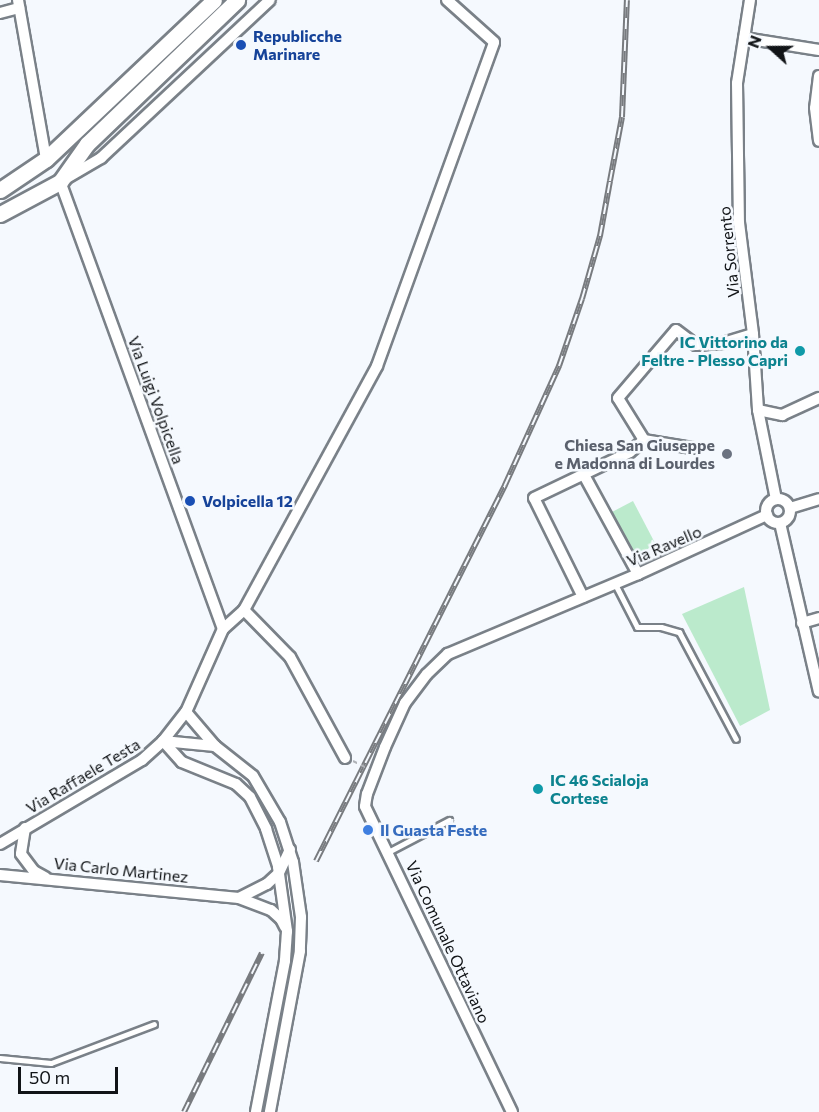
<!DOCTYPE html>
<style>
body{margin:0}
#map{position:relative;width:819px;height:1112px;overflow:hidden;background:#f5f9fe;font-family:Commissioner,sans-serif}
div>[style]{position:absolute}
.green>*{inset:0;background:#bbeacc}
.roads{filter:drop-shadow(2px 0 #7a8188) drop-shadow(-2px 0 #7a8188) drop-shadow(0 2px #7a8188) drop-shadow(0 -2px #7a8188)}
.lane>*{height:5px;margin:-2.5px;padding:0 2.5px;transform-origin:2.5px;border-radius:2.5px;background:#fff}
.street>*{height:10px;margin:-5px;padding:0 5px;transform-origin:5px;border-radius:5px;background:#fff}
.street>.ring{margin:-5px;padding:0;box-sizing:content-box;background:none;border:10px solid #fff;border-radius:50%}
.secondary>*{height:15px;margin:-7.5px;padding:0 7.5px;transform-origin:7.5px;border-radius:7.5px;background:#fff}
.rail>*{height:6px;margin-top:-3px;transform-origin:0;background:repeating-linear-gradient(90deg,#f5f9fe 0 11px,#787b7f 0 22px);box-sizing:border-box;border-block:2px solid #787b7f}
.path-bridge>*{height:2px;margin-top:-1px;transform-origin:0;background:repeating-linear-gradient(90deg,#b0b3b8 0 4.5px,transparent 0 9px)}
.dots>*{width:16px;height:16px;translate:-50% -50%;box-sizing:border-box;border:3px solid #f5f9fe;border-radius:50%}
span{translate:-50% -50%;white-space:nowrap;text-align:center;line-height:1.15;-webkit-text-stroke:5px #f5f9fe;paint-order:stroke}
.transit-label{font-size:16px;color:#164399;font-weight:700}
.left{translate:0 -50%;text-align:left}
.street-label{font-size:16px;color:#111417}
.culture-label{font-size:16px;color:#0d838f;font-weight:700}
.right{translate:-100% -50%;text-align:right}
.worship-label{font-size:16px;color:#5b616d;font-weight:700}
.shop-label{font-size:16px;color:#366cbe;font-weight:700}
.north{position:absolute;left:741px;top:18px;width:60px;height:60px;-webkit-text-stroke:4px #f5f9fe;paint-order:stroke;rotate:291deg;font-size:16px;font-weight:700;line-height:24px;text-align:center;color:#111417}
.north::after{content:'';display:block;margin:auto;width:21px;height:27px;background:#111417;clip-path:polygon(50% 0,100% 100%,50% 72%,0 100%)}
.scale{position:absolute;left:18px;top:1067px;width:100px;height:27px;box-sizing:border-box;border:3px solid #111417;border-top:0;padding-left:8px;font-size:18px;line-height:21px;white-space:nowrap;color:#111417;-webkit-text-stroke:4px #f5f9fe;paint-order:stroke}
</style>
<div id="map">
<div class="green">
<i style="clip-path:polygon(633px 501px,656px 545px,635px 555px,612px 512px)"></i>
<i style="clip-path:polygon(744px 587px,770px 710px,740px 726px,682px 614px)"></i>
</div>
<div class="roads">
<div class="lane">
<i style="left:615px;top:584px;width:48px;rotate:62.9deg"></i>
<i style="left:637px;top:627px;width:24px"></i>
<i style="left:661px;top:627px;width:19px;rotate:16deg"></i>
<i style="left:679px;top:632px;width:121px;rotate:62deg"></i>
<i style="left:388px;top:852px;width:69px;rotate:-27.7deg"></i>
<i style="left:0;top:1058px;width:51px;rotate:5.6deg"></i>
<i style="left:51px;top:1063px;width:110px;rotate:-20.7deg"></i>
</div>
<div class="street">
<i style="left:18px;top:0;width:161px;rotate:80deg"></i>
<i style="left:750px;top:0;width:84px;rotate:98.9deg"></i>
<i style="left:737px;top:83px;width:140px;rotate:89.2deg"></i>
<i style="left:739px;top:223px;width:112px;rotate:82.8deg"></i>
<i style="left:753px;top:334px;width:76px;rotate:86.2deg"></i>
<i style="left:758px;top:410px;width:91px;rotate:78.6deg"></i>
<i style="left:0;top:13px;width:20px;rotate:-15deg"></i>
<i style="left:744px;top:38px;width:76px;rotate:9.1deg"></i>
<i style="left:819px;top:76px;width:32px;rotate:97deg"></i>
<i style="left:815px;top:108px;width:33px;rotate:83deg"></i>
<i style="left:758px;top:410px;width:25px;rotate:12deg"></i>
<i style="left:782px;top:415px;width:41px;rotate:-24.7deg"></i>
<i style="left:692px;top:448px;width:49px;rotate:-170.5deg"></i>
<i style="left:644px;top:440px;width:49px;rotate:-121.8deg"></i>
<i style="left:618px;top:398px;width:89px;rotate:-49.5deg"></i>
<i style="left:676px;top:330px;width:25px;rotate:37deg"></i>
<i style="left:696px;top:345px;width:27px;rotate:-4deg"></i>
<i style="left:723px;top:343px;width:31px;rotate:-17deg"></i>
<i style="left:584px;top:475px;width:113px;rotate:61.4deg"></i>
<i class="ring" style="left:766px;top:499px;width:14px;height:14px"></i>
<i style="left:790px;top:508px;width:30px;rotate:-17deg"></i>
<i style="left:780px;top:523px;width:173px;rotate:77deg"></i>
<i style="left:583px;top:597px;width:110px;rotate:-116.3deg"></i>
<i style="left:534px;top:498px;width:106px;rotate:-25.6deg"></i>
<i style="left:630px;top:452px;width:18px;rotate:-41deg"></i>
<i style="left:244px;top:610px;width:66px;rotate:45.6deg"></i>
<i style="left:290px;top:657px;width:115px;rotate:61.4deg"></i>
<i style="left:802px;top:623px;width:18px;rotate:-16deg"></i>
<i style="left:223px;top:629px;width:476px;rotate:-110deg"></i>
<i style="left:60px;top:182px;width:48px;rotate:-30.3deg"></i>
<i style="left:101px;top:158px;width:231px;rotate:-43.1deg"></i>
<i style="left:186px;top:712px;width:45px;rotate:49.5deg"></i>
<i style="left:215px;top:746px;width:48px;rotate:38.3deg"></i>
<i style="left:253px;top:776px;width:53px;rotate:59.6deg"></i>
<i style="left:280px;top:822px;width:42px;rotate:72deg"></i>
<i style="left:293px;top:862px;width:56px;rotate:81.7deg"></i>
<i style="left:301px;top:917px;width:34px;rotate:92deg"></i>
<i style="left:300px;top:951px;width:164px;rotate:100.6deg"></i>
<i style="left:163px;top:741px;width:28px;rotate:48deg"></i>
<i style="left:182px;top:762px;width:58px;rotate:22.2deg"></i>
<i style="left:236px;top:784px;width:19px;rotate:43deg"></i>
<i style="left:250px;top:797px;width:36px;rotate:63deg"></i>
<i style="left:266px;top:829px;width:40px;rotate:72deg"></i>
<i style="left:278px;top:867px;width:65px;rotate:82deg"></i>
<i style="left:287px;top:931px;width:30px;rotate:94deg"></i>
<i style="left:285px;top:961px;width:154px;rotate:100.9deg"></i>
<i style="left:163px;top:741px;width:52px;rotate:5.5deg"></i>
<i style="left:25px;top:828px;width:26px;rotate:99deg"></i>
<i style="left:21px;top:854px;width:21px;rotate:53deg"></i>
<i style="left:34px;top:871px;width:13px;rotate:29deg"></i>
<i style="left:0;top:844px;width:165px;rotate:-30.6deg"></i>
<i style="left:142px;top:760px;width:28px;rotate:-42deg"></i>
<i style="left:163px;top:741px;width:37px;rotate:-52deg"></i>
<i style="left:186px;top:712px;width:91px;rotate:-66deg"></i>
<i style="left:223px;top:629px;width:28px;rotate:-42deg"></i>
<i style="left:244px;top:610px;width:278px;rotate:-61.4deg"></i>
<i style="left:377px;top:366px;width:344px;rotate:-70.1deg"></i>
<i style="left:494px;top:42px;width:63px;rotate:-138.2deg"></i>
<i style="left:0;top:875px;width:240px;rotate:5.5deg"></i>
<i style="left:239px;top:898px;width:34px;rotate:21deg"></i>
<i style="left:271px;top:910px;width:13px;rotate:42deg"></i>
<i style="left:281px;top:919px;width:9px;rotate:63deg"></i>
<i style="left:239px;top:898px;width:31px;rotate:-27deg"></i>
<i style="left:267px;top:884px;width:16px;rotate:-43deg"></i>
<i style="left:279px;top:873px;width:26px;rotate:-65deg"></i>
<i style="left:512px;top:1112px;width:339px;rotate:-115.7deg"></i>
<i style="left:365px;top:806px;width:12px;rotate:-81deg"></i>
<i style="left:367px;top:794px;width:50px;rotate:-69deg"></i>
<i style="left:385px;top:747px;width:48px;rotate:-65.6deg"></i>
<i style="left:405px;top:703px;width:36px;rotate:-53deg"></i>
<i style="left:427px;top:674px;width:29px;rotate:-44deg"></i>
<i style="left:448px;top:654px;width:206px;rotate:-22.8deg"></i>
<i style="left:638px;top:574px;width:142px;rotate:-24.6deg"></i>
</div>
<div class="secondary">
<i style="left:0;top:190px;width:55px;rotate:-34deg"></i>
<i style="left:46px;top:159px;width:231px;rotate:-43.4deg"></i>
<i style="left:0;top:214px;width:68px;rotate:-28.1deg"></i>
<i style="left:60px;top:182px;width:47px;rotate:-54.6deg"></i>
<i style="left:87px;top:144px;width:208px;rotate:-43.8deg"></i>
</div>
</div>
<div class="rail">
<i style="left:316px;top:861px;width:421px;rotate:-63.3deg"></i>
<i style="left:505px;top:485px;width:131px;rotate:-65.6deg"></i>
<i style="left:559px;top:366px;width:71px;rotate:-71.1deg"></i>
<i style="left:582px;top:299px;width:66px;rotate:-74.1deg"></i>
<i style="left:600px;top:236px;width:56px;rotate:-79.7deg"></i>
<i style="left:610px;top:181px;width:65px;rotate:-79.4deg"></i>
<i style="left:622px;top:117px;width:117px;rotate:-87.6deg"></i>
<i style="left:184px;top:1112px;width:177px;rotate:-63.9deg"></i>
</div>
<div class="path-bridge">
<i style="left:353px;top:761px;width:18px;rotate:27deg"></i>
</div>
<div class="dots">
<i style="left:241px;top:45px;background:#1a4fb4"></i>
<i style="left:800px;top:351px;background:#0f9aa8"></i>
<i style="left:727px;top:454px;background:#6b7280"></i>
<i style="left:190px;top:501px;background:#1a4fb4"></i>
<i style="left:538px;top:789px;background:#0f9aa8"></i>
<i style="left:368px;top:830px;background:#3f7fe0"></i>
</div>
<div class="transit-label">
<span class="left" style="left:253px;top:45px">Republicche<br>Marinare</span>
<span class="left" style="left:202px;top:501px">Volpicella 12</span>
</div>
<div class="street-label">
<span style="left:729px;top:252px;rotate:-96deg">Via Sorrento</span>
<span style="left:156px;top:400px;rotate:70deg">Via Luigi Volpicella</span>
<span style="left:664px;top:546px;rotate:-23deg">Via Ravello</span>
<span style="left:83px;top:776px;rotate:-31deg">Via Raffaele Testa</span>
<span style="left:121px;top:870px;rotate:6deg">Via Carlo Martinez</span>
<span style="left:448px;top:942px;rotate:65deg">Via Comunale Ottaviano</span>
</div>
<div class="culture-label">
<span class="right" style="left:788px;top:351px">IC Vittorino da<br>Feltre - Plesso Capri</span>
<span class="left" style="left:550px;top:789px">IC 46 Scialoja<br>Cortese</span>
</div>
<div class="worship-label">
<span class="right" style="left:715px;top:454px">Chiesa San Giuseppe<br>e Madonna di Lourdes</span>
</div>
<div class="shop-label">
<span class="left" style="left:380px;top:830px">Il Guasta Feste</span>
</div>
<div class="north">N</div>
<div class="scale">50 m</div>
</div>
